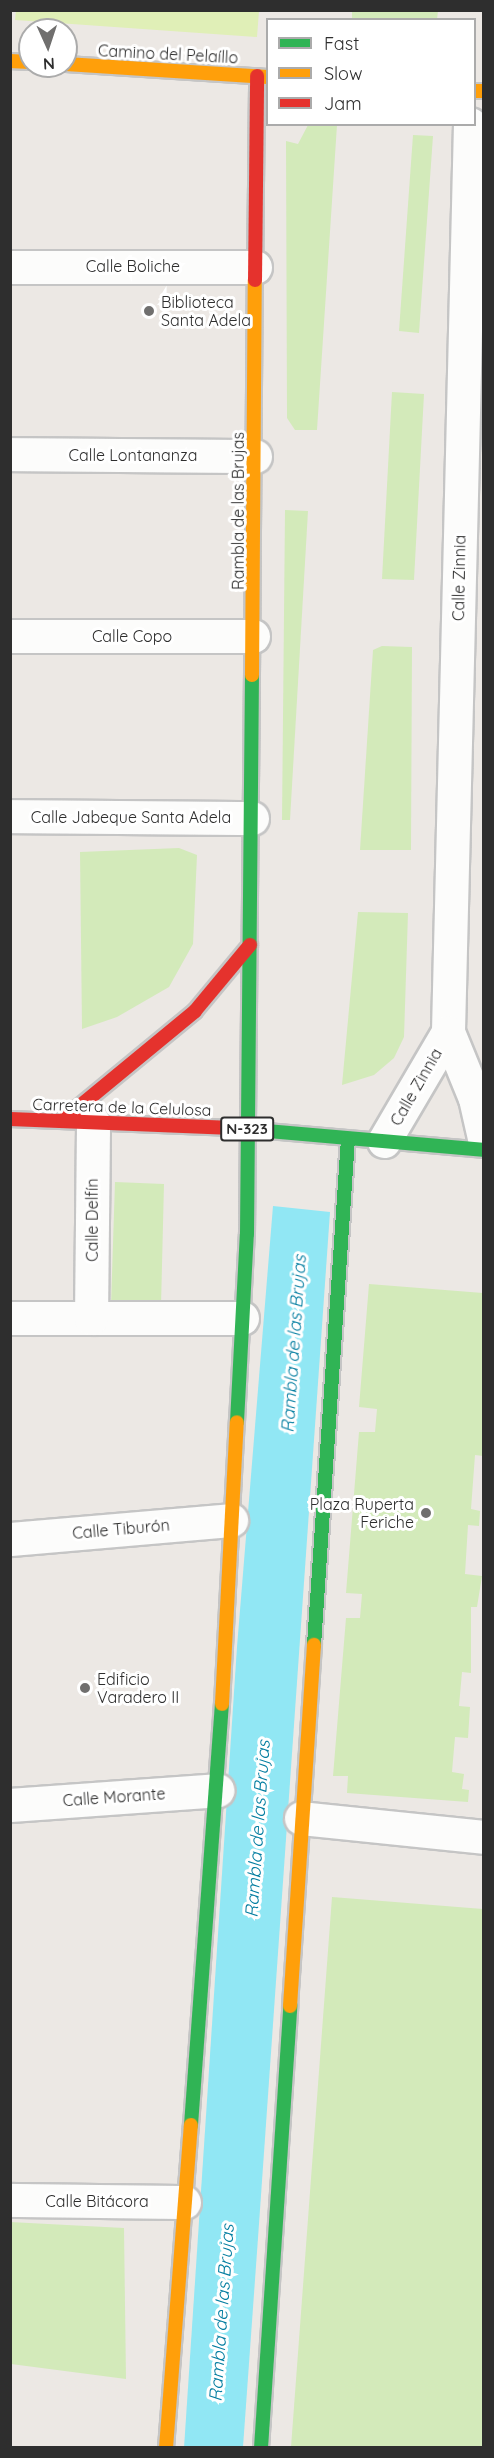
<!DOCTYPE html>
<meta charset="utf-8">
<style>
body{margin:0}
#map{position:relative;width:494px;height:2458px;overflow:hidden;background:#ece8e4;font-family:Quicksand,sans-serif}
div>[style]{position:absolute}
.green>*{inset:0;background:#d3eaba}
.pitch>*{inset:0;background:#e0efb7}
.water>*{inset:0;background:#91e7f4}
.roads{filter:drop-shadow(2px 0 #c5c5c5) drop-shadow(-2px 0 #c5c5c5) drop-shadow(0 2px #c5c5c5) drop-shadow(0 -2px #c5c5c5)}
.street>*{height:33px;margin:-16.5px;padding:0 16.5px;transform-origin:16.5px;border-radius:16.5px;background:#fcfcfb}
.fast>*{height:14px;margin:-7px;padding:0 7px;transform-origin:7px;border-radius:7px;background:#30b455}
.slow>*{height:14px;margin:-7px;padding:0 7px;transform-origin:7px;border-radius:7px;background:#ff9f0a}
.jam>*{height:14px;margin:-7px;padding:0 7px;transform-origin:7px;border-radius:7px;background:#e5322d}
.dots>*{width:16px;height:16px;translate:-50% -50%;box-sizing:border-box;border:3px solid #fff;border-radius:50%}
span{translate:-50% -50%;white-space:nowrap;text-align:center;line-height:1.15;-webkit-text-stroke:6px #fff;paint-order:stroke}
.shield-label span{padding:2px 4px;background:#fff;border:2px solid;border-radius:4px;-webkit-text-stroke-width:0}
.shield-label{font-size:15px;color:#2e2e2e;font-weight:700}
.street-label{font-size:16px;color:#2e2e2e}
.poi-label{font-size:16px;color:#2e2e2e}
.left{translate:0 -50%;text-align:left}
.right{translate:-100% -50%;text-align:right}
.water-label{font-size:18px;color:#027da0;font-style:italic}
.frame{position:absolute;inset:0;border:12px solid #2e2e2e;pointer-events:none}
.legend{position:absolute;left:266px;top:18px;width:210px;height:108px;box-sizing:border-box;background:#fff;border:2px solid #ababab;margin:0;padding:8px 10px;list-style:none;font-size:18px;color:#2e2e2e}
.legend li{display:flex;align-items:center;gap:12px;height:30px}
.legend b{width:30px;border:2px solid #ababab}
.north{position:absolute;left:18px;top:18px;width:60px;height:60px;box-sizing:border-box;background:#fff;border:2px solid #ababab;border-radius:50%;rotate:177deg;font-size:16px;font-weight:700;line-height:24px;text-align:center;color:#2e2e2e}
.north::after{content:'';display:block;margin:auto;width:21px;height:27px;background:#706f6e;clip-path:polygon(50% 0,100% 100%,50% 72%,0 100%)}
</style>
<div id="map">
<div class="green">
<i style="clip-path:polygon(352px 11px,438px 11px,437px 19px,352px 19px)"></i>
<i style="clip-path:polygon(308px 125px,337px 125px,317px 430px,295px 430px,287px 418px,286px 141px,298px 144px)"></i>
<i style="clip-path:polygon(413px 135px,433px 136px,419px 333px,399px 331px)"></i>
<i style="clip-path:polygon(392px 392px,424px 394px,414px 580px,382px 579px)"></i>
<i style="clip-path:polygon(285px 510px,308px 511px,290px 820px,282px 820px)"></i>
<i style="clip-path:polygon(382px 646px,412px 647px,411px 850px,360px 850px,373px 650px)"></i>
<i style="clip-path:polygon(179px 848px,197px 855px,193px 944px,169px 987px,117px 1017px,82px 1029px,80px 852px)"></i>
<i style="clip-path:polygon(358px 912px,408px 913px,404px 1037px,394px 1058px,374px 1075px,342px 1085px)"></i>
<i style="clip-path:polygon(115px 1182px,164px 1184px,161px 1306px,111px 1305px)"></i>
<i style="clip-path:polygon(369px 1284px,483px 1293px,483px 1456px,475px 1455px,471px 1509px,480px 1511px,479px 1526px,468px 1525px,465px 1574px,482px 1576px,477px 1607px,471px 1607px,471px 1673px,462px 1672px,459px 1706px,470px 1707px,468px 1738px,455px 1737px,452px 1772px,464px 1774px,462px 1789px,469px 1790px,468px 1802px,347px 1793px,348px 1776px,333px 1776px,346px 1618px,360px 1618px,362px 1594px,346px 1593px,359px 1432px,375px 1432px,377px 1409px,359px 1407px)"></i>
<i style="clip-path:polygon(332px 1897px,483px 1909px,483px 2447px,291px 2447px)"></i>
<i style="clip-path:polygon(10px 2222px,124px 2228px,126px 2379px,11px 2364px)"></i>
</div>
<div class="pitch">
<i style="clip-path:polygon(16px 11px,16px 10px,259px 11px,257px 37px,15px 20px)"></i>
</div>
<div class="water">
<i style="clip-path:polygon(273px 1206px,330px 1212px,258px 2238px,243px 2447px,184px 2448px,237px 1647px)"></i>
</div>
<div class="roads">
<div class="street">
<i style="left:470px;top:124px;width:908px;rotate:91.39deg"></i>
<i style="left:448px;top:1032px;width:71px;rotate:67.8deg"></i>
<i style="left:475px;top:1098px;width:41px;rotate:77.3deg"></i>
<i style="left:10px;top:267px;width:245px"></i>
<i style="left:10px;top:454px;width:245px;rotate:0.5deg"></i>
<i style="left:10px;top:636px;width:243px"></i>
<i style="left:10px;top:816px;width:242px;rotate:0.5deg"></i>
<i style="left:384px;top:1141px;width:126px;rotate:-59.6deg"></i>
<i style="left:10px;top:1318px;width:232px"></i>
<i style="left:91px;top:1318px;width:196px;rotate:-89.4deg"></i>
<i style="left:10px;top:1539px;width:222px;rotate:-4.9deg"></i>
<i style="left:10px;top:1805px;width:208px;rotate:-4.1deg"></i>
<i style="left:301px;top:1818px;width:184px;rotate:5.9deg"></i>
<i style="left:10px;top:2200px;width:174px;rotate:0.7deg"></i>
</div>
<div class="fast">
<i style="left:233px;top:1128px;width:252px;rotate:5deg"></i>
<i style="left:237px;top:1422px;width:188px;rotate:-87deg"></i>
<i style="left:247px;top:1234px;width:559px;rotate:-89.49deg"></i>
<i style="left:314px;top:1645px;width:507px;rotate:-86.16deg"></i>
<i style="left:191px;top:2125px;width:422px;rotate:-85.8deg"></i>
<i style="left:261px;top:2448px;width:443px;rotate:-86.2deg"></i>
</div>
<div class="slow">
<i style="left:10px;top:61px;width:20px;rotate:3deg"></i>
<i style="left:66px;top:64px;width:202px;rotate:3.7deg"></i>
<i style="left:474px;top:91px;width:10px"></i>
<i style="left:252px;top:675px;width:395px;rotate:-89.6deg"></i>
<i style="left:222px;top:1704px;width:282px;rotate:-87deg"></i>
<i style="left:290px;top:2006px;width:362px;rotate:-86.2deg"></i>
<i style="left:166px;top:2448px;width:324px;rotate:-85.6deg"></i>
</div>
<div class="jam">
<i style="left:255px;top:280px;width:204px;rotate:-89.4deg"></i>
<i style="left:10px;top:1119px;width:223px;rotate:2.3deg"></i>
<i style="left:63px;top:1120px;width:171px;rotate:-39.5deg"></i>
<i style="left:195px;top:1011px;width:86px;rotate:-50.2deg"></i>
</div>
</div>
<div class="dots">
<i style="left:149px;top:311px;background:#706f6e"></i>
<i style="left:426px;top:1513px;background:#706f6e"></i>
<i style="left:85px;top:1688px;background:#706f6e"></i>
</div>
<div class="shield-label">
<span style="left:247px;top:1129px">N-323</span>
</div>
<div class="street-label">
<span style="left:168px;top:54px;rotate:3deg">Camino del Pelaíllo</span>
<span style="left:133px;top:266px">Calle Boliche</span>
<span style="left:133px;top:455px">Calle Lontananza</span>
<span style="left:238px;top:511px;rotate:-90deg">Rambla de las Brujas</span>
<span style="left:459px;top:578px;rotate:-89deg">Calle Zinnia</span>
<span style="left:132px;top:636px">Calle Copo</span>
<span style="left:131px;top:817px">Calle Jabeque Santa Adela</span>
<span style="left:416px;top:1087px;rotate:-60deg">Calle Zinnia</span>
<span style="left:122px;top:1107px;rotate:2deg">Carretera de la Celulosa</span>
<span style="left:92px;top:1220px;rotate:-90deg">Calle Delfín</span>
<span style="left:121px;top:1529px;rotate:-5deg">Calle Tiburón</span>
<span style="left:114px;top:1797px;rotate:-4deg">Calle Morante</span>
<span style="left:97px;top:2201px">Calle Bitácora</span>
</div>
<div class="poi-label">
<span class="left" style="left:161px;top:311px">Biblioteca<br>Santa Adela</span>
<span class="right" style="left:414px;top:1513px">Plaza Ruperta<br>Feriche</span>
<span class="left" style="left:97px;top:1688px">Edificio<br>Varadero II</span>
</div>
<div class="water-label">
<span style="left:294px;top:1344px;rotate:-86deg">Rambla de las Brujas</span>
<span style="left:258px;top:1829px;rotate:-86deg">Rambla de las Brujas</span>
<span style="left:222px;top:2313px;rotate:-86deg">Rambla de las Brujas</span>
</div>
<div class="frame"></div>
<ul class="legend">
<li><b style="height:8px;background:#30b455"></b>Fast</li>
<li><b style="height:8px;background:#ff9f0a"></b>Slow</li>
<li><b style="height:8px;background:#e5322d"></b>Jam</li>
</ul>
<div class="north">N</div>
</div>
